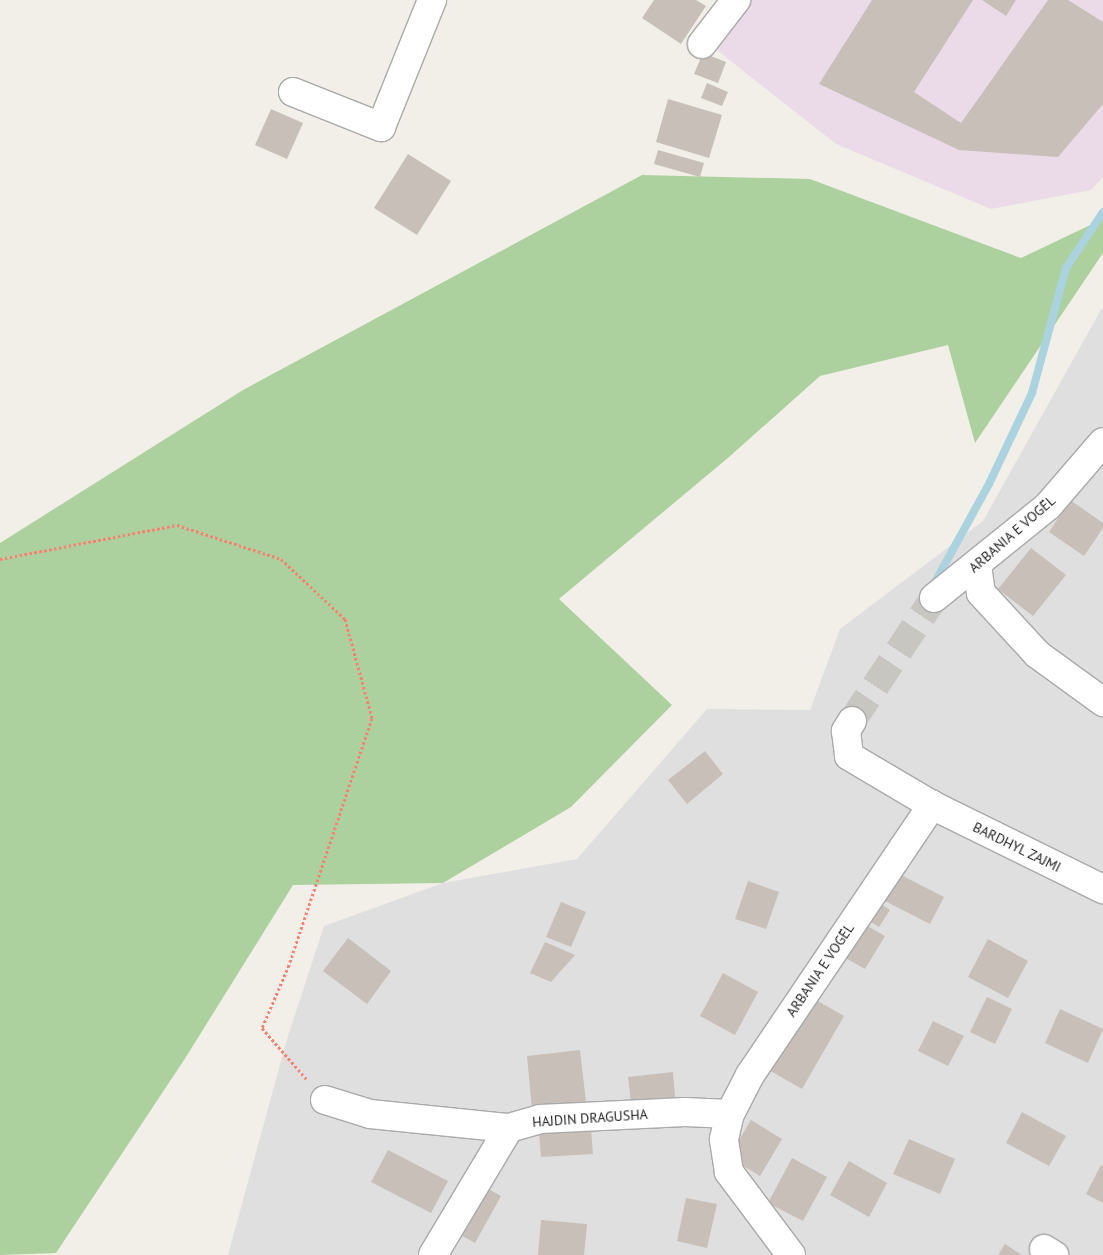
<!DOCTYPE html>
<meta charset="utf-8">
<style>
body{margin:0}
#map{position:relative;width:1103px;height:1255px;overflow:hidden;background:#f2efe9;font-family:"PT Sans",sans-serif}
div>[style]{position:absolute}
.residential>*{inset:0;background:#e0dfdf}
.industrial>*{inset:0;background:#ebdbe8}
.forest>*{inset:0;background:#add19e}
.stream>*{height:8px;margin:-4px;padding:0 4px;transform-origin:4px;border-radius:4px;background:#aad3df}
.building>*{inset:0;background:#c7bfb8}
.minor-tunnel>*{height:28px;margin-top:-14px;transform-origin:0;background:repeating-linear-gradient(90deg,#c8c6c1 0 28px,transparent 0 42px)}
.path>*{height:3px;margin-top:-1.5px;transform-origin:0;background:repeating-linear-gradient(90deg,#fa8072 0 2.5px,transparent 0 5px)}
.roads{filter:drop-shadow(1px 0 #a9a9a9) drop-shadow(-1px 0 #a9a9a9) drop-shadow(0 1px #a9a9a9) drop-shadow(0 -1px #a9a9a9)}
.minor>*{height:28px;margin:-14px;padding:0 14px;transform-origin:14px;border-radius:14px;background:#fff}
span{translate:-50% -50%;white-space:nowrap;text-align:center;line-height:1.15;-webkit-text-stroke:4px #fff;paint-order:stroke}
.street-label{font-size:14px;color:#222}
</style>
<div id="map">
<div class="residential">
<i style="clip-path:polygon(1103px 306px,1103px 1255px,228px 1255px,287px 1039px,324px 926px,443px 883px,577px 859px,707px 709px,810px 710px,840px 629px,983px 521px)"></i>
</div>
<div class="industrial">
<i style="clip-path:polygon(730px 0,1103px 0,1103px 177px,1091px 190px,991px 209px,836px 144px,704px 40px)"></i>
</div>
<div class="forest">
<i style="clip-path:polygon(642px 175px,810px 179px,1021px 258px,1103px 219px,1103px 253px,975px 443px,948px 345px,820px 376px,729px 457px,559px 599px,672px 705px,571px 807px,443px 883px,293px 885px,186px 1057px,56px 1253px,0 1255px,0 543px,243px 390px)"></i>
</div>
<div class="stream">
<i style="left:934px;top:584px;width:114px;rotate:-61.2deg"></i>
<i style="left:989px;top:484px;width:101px;rotate:-64.7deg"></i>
<i style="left:1032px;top:393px;width:130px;rotate:-74.8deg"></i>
<i style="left:1066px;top:268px;width:67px;rotate:-56.5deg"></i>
</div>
<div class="building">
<i style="clip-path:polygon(654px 0,696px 0,706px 6px,681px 44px,642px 18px)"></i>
<i style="clip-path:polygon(872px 0,973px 0,914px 92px,961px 123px,1048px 0,1068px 0,1103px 22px,1103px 104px,1058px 157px,959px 150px,819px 84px)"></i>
<i style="clip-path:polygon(982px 0,1016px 0,1006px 16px)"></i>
<i style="clip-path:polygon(703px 53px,726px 62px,718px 83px,694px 74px)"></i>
<i style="clip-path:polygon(707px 83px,728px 92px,722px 106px,701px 98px)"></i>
<i style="clip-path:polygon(668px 99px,722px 115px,709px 158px,656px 142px)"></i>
<i style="clip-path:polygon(271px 109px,303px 123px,287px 159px,255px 145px)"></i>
<i style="clip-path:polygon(658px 150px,704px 163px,700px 177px,654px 164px)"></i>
<i style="clip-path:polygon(408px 154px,451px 181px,417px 235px,374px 208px)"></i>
<i style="clip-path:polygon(1070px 500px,1103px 523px,1103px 528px,1084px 556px,1049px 532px)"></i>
<i style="clip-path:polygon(1031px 548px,1066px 575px,1033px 616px,998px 589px)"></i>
<i style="clip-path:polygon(705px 751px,723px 774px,687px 804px,668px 780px)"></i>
<i style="clip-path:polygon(895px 872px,944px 897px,930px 924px,881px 899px)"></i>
<i style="clip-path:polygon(748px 881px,779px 892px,766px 929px,735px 919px)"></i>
<i style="clip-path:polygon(874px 899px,890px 910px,879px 927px,863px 917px)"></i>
<i style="clip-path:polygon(561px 902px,586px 912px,571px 947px,546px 937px)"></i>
<i style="clip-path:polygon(862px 923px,885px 936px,865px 969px,842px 956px)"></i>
<i style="clip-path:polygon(348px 938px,391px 971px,367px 1004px,323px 971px)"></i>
<i style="clip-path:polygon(988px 939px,1028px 961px,1008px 998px,968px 977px)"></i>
<i style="clip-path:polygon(545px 942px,575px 955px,551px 982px,530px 973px)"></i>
<i style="clip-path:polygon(723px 973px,758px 992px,735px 1035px,700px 1016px)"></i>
<i style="clip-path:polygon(809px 996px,844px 1016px,802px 1089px,767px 1069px)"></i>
<i style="clip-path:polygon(987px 997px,1012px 1009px,995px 1044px,970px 1032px)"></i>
<i style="clip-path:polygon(1060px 1009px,1103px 1029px,1088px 1063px,1045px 1043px)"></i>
<i style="clip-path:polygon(933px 1021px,964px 1036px,948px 1066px,918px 1051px)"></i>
<i style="clip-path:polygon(580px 1050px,586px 1102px,532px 1110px,527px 1056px)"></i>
<i style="clip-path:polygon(673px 1072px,675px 1097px,631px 1102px,628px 1077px)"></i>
<i style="clip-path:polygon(1022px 1112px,1066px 1136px,1049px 1166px,1006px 1143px)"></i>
<i style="clip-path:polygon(751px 1120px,782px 1139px,760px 1176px,729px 1157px)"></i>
<i style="clip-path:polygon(591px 1129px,593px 1154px,541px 1157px,539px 1132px)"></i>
<i style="clip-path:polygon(909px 1139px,955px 1159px,940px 1194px,893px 1174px)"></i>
<i style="clip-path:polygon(388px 1150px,448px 1181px,431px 1213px,371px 1182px)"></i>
<i style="clip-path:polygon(792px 1158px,827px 1177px,803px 1221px,768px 1203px)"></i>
<i style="clip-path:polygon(849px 1161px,887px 1183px,869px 1217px,830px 1195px)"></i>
<i style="clip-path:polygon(1101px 1165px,1103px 1166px,1103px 1203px,1086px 1194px)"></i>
<i style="clip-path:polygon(483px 1186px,501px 1196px,475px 1243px,457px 1233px)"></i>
<i style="clip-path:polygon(686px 1198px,717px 1204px,707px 1248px,677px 1241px)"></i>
<i style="clip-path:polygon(541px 1220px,587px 1224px,584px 1255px,538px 1255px)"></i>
<i style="clip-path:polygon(1005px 1244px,1022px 1255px,998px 1255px)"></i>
</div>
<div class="minor-tunnel">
<i style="left:852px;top:721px;width:148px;rotate:-56.3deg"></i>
</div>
<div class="path">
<i style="left:0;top:559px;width:180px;rotate:-10.9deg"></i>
<i style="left:177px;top:525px;width:109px;rotate:18.1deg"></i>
<i style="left:281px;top:559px;width:88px;rotate:43.2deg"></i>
<i style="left:345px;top:619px;width:103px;rotate:74.7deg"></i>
<i style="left:372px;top:718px;width:261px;rotate:108.6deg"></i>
<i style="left:289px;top:965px;width:69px;rotate:113.2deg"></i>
<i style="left:262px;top:1028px;width:70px;rotate:49deg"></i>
</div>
<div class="roads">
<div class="minor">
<i style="left:702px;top:44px;width:56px;rotate:-52.3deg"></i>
<i style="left:293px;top:92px;width:95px;rotate:21.7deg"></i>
<i style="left:381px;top:127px;width:137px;rotate:-68.1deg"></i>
<i style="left:977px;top:565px;width:28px;rotate:82deg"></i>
<i style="left:981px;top:593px;width:83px;rotate:47.4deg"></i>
<i style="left:1037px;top:654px;width:82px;rotate:36deg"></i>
<i style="left:934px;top:598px;width:146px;rotate:-38.9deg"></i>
<i style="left:1048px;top:506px;width:84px;rotate:-49.3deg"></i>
<i style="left:852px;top:721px;width:12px;rotate:121deg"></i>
<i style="left:846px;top:731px;width:25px;rotate:83deg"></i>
<i style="left:849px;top:756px;width:96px;rotate:30.6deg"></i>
<i style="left:932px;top:805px;width:191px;rotate:26.2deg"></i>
<i style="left:325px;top:1100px;width:47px;rotate:17.3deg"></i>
<i style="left:370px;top:1114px;width:140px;rotate:5.8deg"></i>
<i style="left:1044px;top:1249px;width:12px;rotate:31deg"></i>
<i style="left:433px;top:1255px;width:148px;rotate:-59.1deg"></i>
<i style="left:509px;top:1128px;width:32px;rotate:-16deg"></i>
<i style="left:540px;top:1119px;width:145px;rotate:-2.8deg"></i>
<i style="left:685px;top:1112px;width:45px;rotate:2.5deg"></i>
<i style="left:791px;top:1255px;width:104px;rotate:-126.8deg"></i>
<i style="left:729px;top:1172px;width:33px;rotate:-99deg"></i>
<i style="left:724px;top:1139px;width:26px;rotate:-77deg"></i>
<i style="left:730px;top:1114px;width:44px;rotate:-62.9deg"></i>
<i style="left:750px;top:1075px;width:326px;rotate:-56deg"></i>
</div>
</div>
<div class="street-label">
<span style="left:1012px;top:534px;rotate:-41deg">ARBANIA E VOGËL</span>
<span style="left:1017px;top:847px;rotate:26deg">BARDHYL ZAJMI</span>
<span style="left:820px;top:970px;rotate:-56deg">ARBANIA E VOGËL</span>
<span style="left:590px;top:1118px;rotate:-4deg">HAJDIN DRAGUSHA</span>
</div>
</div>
